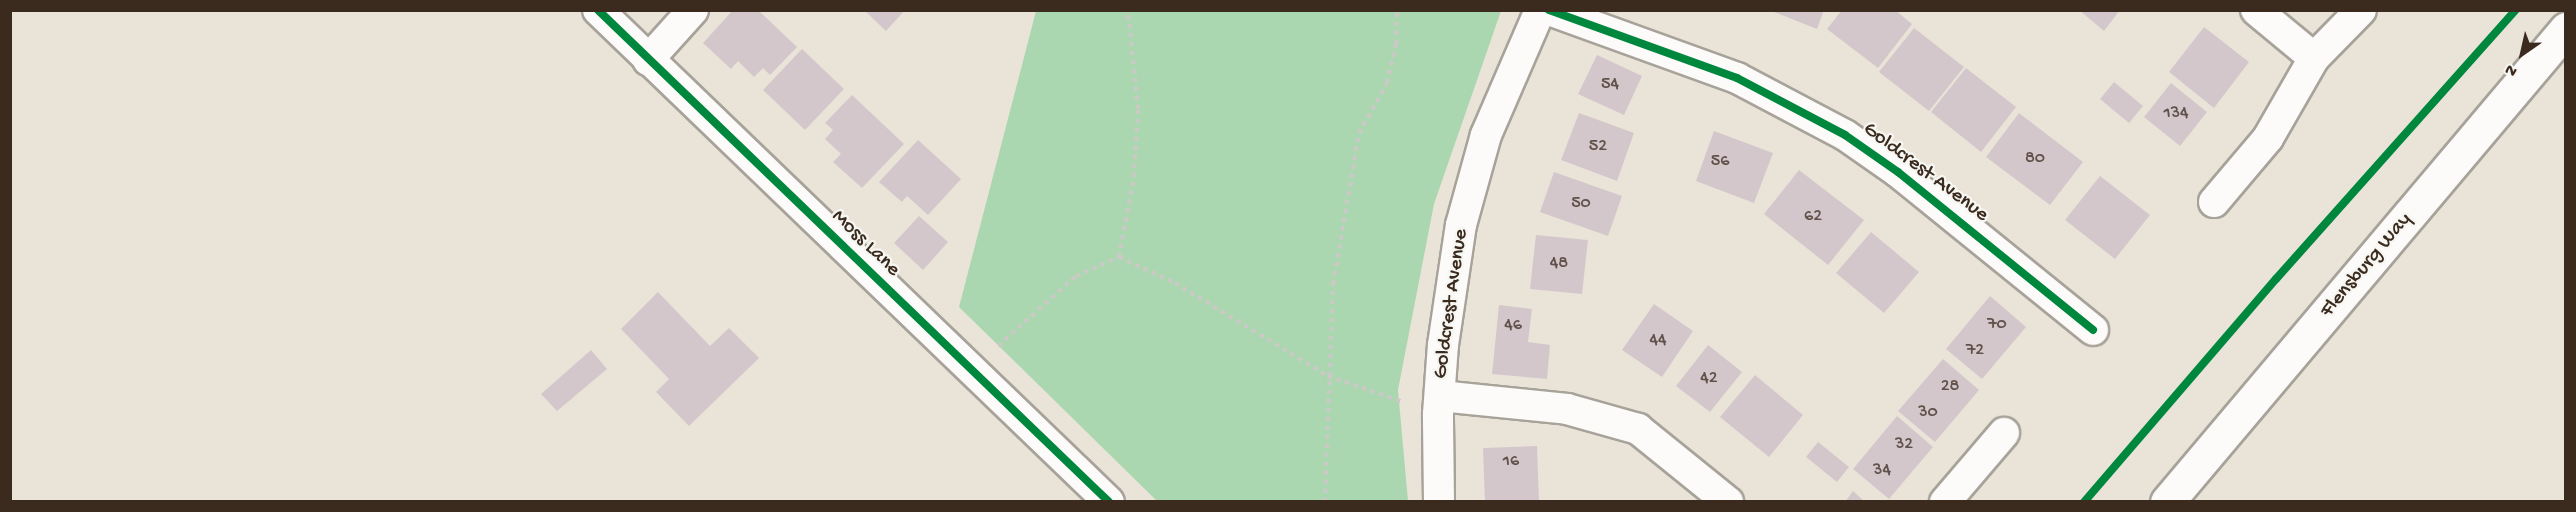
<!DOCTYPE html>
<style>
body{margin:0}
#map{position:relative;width:2576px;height:512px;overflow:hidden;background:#eae4d8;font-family:"Gochi Hand",sans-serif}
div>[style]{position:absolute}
.green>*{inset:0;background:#abd7b0}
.building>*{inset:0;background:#d3c7cc}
.path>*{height:4px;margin-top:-2px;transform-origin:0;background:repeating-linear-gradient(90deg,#cbc9c5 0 4.5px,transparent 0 9px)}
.roads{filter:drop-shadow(2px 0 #a7a29a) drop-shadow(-2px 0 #a7a29a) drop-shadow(0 2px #a7a29a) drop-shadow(0 -2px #a7a29a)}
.minor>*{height:30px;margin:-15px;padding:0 15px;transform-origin:15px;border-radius:15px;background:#fcfbf9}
.secondary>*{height:33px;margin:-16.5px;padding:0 16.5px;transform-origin:16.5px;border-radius:16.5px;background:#fcfbf9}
.cycleway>*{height:8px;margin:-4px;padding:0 4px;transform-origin:4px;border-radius:4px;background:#00873e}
span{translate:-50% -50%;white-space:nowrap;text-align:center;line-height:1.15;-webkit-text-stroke:4.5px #f6f6f2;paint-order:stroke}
.number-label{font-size:18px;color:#61514a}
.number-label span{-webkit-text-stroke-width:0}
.street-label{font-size:21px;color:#3b2a1e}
.frame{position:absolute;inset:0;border:12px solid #3b2a1e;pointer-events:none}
.north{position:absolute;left:2492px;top:24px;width:60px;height:60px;-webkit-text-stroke:4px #f6f6f2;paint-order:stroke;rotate:214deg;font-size:16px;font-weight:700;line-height:24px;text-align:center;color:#3b2a1e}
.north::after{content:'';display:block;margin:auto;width:21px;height:27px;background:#3b2a1e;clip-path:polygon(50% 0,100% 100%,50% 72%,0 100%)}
</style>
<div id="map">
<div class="green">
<i style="clip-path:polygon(1036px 11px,1501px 11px,1434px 204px,1398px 390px,1408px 501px,1157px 501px,959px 307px)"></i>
</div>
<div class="building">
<i style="clip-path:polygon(733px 10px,758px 10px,797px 47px,770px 75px,763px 68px,754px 77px,738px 61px,731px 69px,703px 43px)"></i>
<i style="clip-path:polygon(864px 10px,905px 10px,886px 31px)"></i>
<i style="clip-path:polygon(1769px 10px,1824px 10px,1817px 29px)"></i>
<i style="clip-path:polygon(1842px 10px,1895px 10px,1912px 24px,1878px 68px,1827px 29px)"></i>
<i style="clip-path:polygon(2079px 10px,2120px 10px,2104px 31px)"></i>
<i style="clip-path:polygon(2204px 27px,2249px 62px,2214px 108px,2169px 72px)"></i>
<i style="clip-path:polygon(1914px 28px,1964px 67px,1929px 111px,1879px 72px)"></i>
<i style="clip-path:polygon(802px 49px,844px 89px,805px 130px,763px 90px)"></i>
<i style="clip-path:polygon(1597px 55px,1642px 76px,1624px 115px,1578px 94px)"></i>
<i style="clip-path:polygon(1966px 68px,2016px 107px,1981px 152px,1931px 112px)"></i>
<i style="clip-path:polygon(2114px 82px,2143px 106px,2129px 123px,2100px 99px)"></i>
<i style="clip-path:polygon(2171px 83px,2207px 112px,2180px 146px,2144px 117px)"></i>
<i style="clip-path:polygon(852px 95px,904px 144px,862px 188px,833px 162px,841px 154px,825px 139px,833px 130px,825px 123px)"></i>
<i style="clip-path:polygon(1579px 113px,1634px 133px,1617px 181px,1561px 160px)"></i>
<i style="clip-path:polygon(2019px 113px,2083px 162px,2050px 205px,1986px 157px)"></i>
<i style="clip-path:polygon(1714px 131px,1773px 153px,1754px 203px,1696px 181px)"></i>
<i style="clip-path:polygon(918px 140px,961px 179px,928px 215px,907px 196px,902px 202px,879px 182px)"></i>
<i style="clip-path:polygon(1799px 170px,1864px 220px,1828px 265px,1764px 214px)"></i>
<i style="clip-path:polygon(1554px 172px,1622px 196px,1608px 236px,1540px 212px)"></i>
<i style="clip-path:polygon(2100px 176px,2150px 215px,2115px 259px,2065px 220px)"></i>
<i style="clip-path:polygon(919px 216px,948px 242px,923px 270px,894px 243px)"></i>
<i style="clip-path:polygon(1871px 232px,1919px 272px,1884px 313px,1836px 273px)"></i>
<i style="clip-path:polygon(1536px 235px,1588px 240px,1582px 294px,1530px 289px)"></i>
<i style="clip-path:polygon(658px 292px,710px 346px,729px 328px,759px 358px,689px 426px,656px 392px,669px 379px,621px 329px)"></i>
<i style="clip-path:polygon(1990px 296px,2026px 327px,1982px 379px,1946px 349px)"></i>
<i style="clip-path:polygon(1654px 304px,1693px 331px,1662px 377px,1622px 350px)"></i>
<i style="clip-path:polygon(1499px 305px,1532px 309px,1528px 342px,1550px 345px,1547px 379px,1492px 374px)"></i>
<i style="clip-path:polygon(1708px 345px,1742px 372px,1710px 412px,1676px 386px)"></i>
<i style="clip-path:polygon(591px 350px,607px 369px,557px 411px,541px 394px)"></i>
<i style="clip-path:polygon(1943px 359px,1979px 390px,1935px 442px,1898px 411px)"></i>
<i style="clip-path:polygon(1755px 375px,1803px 415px,1769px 457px,1720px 417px)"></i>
<i style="clip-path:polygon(1897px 416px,1933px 447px,1889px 499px,1853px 469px)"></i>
<i style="clip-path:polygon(1818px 442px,1849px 467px,1837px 482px,1806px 457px)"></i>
<i style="clip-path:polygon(1537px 446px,1539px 502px,1485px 502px,1483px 448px)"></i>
<i style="clip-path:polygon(1853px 491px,1865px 502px,1845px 502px)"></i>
</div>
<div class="path">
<i style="left:1119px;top:257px;width:81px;rotate:-79.4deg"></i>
<i style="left:1134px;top:177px;width:68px;rotate:-86.6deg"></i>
<i style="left:1138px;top:109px;width:100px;rotate:-95.8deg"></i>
<i style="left:998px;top:346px;width:105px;rotate:-41.9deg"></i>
<i style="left:1076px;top:276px;width:47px;rotate:-23.8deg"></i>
<i style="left:1119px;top:257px;width:62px;rotate:24.9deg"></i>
<i style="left:1175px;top:283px;width:179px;rotate:31.3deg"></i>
<i style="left:1328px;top:376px;width:79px;rotate:19.1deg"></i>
<i style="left:1325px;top:502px;width:218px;rotate:-87.9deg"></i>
<i style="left:1333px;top:284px;width:153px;rotate:-80.2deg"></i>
<i style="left:1359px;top:133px;width:57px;rotate:-60.8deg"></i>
<i style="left:1387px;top:83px;width:40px;rotate:-77deg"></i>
<i style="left:1396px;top:44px;width:34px;rotate:-88deg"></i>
</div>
<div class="roads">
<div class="minor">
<i style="left:598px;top:10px;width:709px;rotate:43.91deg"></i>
<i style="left:1549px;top:10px;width:200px;rotate:19.9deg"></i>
<i style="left:1737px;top:78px;width:122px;rotate:27.8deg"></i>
<i style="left:1845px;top:135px;width:65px;rotate:34.9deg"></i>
<i style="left:1898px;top:172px;width:251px;rotate:39deg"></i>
<i style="left:2256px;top:10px;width:75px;rotate:39.6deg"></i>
<i style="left:648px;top:60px;width:67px;rotate:-48deg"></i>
<i style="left:2214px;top:202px;width:84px;rotate:-49.8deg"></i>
<i style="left:2268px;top:138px;width:92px;rotate:-60.1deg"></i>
<i style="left:2314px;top:58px;width:67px;rotate:-45.6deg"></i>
<i style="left:1440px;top:396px;width:128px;rotate:5.8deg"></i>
<i style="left:1567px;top:409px;width:74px;rotate:15.7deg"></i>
<i style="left:1638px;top:429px;width:116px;rotate:39deg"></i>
<i style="left:1439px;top:502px;width:88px;rotate:-90.7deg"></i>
<i style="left:1438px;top:414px;width:69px;rotate:-85.9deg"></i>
<i style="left:1443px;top:345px;width:121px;rotate:-81.5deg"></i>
<i style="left:1461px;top:225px;width:93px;rotate:-74.5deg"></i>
<i style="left:1486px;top:135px;width:136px;rotate:-66.6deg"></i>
<i style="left:1945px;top:502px;width:91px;rotate:-49.5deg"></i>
</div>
<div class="secondary">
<i style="left:2167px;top:502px;width:619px;rotate:-49.85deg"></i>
</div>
</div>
<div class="cycleway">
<i style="left:598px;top:10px;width:709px;rotate:43.91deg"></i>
<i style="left:1549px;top:10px;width:200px;rotate:19.9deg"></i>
<i style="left:1737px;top:78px;width:122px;rotate:27.8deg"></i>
<i style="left:1845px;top:135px;width:65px;rotate:34.9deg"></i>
<i style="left:1898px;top:172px;width:251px;rotate:39deg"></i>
<i style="left:2084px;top:502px;width:294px;rotate:-49.3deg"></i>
<i style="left:2276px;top:279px;width:361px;rotate:-48.3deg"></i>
</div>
<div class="number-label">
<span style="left:1610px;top:85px">54</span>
<span style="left:2176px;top:114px">134</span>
<span style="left:1598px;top:147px">52</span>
<span style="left:2035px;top:159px">80</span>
<span style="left:1720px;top:162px">56</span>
<span style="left:1581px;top:204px">50</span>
<span style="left:1813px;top:217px">62</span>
<span style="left:1559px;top:264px">48</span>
<span style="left:1997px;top:325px">70</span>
<span style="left:1513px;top:326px">46</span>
<span style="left:1658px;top:341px">44</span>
<span style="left:1975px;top:351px">72</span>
<span style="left:1709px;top:379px">42</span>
<span style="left:1950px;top:387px">28</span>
<span style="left:1928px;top:413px">30</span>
<span style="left:1904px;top:445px">32</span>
<span style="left:1511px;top:462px">16</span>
<span style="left:1882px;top:471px">34</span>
</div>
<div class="street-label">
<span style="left:1925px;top:173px;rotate:37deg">Goldcrest Avenue</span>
<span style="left:865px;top:244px;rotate:44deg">Moss Lane</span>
<span style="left:2367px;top:266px;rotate:-50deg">Flensburg Way</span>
<span style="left:1452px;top:304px;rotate:-82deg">Goldcrest Avenue</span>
</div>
<div class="frame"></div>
<div class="north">N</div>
</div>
